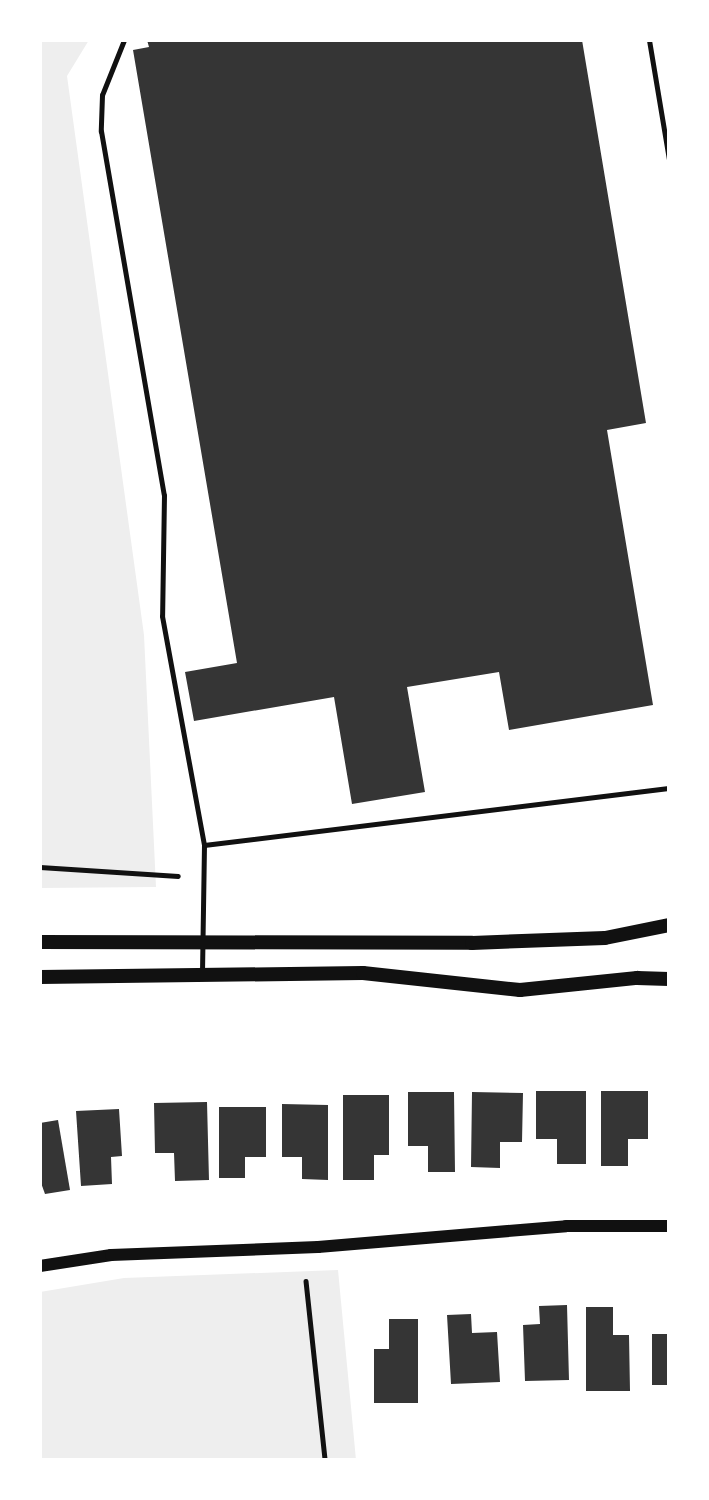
<!DOCTYPE html>
<style>
body{margin:0}
#map{position:relative;width:709px;height:1500px;overflow:hidden;background:#fff;font-family:"Varela Round",sans-serif}
div>[style]{position:absolute}
.green>*{inset:0;background:#eee}
.building>*{inset:0;background:#353535}
.path>*{height:4.5px;margin:-2.25px;padding:0 2.25px;transform-origin:2.25px;border-radius:2.25px;background:#111}
.service>*{height:5px;margin:-2.5px;padding:0 2.5px;transform-origin:2.5px;border-radius:2.5px;background:#111}
.tertiary>*{height:12px;margin:-6px;padding:0 6px;transform-origin:6px;border-radius:6px;background:#111}
.secondary>*{height:14px;margin:-7px;padding:0 7px;transform-origin:7px;border-radius:7px;background:#111}
span{translate:-50% -50%;white-space:nowrap;text-align:center;line-height:1.15;-webkit-text-stroke:5px #fff;paint-order:stroke}
.frame{position:absolute;inset:0;border:42px solid #fff;pointer-events:none}
</style>
<div id="map">
<div class="green">
<i style="clip-path:polygon(40px 40px,89px 40px,67px 76px,144px 635px,156px 887px,40px 888px)"></i>
<i style="clip-path:polygon(338px 1270px,356px 1460px,40px 1460px,40px 1292px,124px 1278px)"></i>
</div>
<div class="building">
<i style="clip-path:polygon(147px 40px,582px 40px,646px 423px,607px 430px,653px 705px,509px 730px,499px 672px,407px 687px,425px 792px,352px 804px,334px 697px,194px 721px,185px 672px,237px 663px,133px 50px,149px 47px)"></i>
<i style="clip-path:polygon(536px 1091px,586px 1091px,586px 1164px,557px 1164px,557px 1139px,536px 1139px)"></i>
<i style="clip-path:polygon(601px 1091px,648px 1091px,648px 1139px,628px 1139px,628px 1166px,601px 1166px)"></i>
<i style="clip-path:polygon(408px 1092px,454px 1092px,455px 1172px,428px 1172px,428px 1146px,408px 1146px)"></i>
<i style="clip-path:polygon(472px 1092px,523px 1093px,522px 1142px,500px 1142px,500px 1168px,471px 1167px)"></i>
<i style="clip-path:polygon(343px 1095px,389px 1095px,389px 1155px,374px 1155px,374px 1180px,343px 1180px)"></i>
<i style="clip-path:polygon(207px 1102px,209px 1180px,175px 1181px,174px 1153px,155px 1153px,154px 1103px)"></i>
<i style="clip-path:polygon(282px 1104px,328px 1105px,328px 1180px,302px 1179px,302px 1157px,282px 1157px)"></i>
<i style="clip-path:polygon(219px 1107px,266px 1107px,266px 1157px,245px 1157px,245px 1178px,219px 1178px)"></i>
<i style="clip-path:polygon(119px 1109px,122px 1156px,111px 1157px,112px 1184px,81px 1186px,76px 1111px)"></i>
<i style="clip-path:polygon(58px 1120px,70px 1190px,45px 1194px,40px 1180px,40px 1123px)"></i>
<i style="clip-path:polygon(567px 1305px,569px 1380px,525px 1381px,523px 1325px,540px 1324px,539px 1306px)"></i>
<i style="clip-path:polygon(586px 1307px,613px 1307px,613px 1335px,629px 1335px,630px 1391px,586px 1391px)"></i>
<i style="clip-path:polygon(471px 1314px,472px 1333px,497px 1332px,500px 1382px,451px 1384px,447px 1315px)"></i>
<i style="clip-path:polygon(389px 1319px,418px 1319px,418px 1403px,374px 1403px,374px 1349px,389px 1349px)"></i>
<i style="clip-path:polygon(652px 1334px,669px 1334px,669px 1385px,652px 1385px)"></i>
</div>
<div class="path">
<i style="left:40px;top:867px;width:138px;rotate:3.7deg"></i>
<i style="left:306px;top:1281px;width:180px;rotate:83.9deg"></i>
</div>
<div class="service">
<i style="left:124px;top:40px;width:59px;rotate:111.8deg"></i>
<i style="left:102px;top:95px;width:36px;rotate:92deg"></i>
<i style="left:101px;top:131px;width:369px;rotate:80.2deg"></i>
<i style="left:164px;top:495px;width:121px;rotate:90.9deg"></i>
<i style="left:162px;top:616px;width:233px;rotate:79.6deg"></i>
<i style="left:204px;top:845px;width:129px;rotate:90.9deg"></i>
<i style="left:649px;top:40px;width:121px;rotate:80.5deg"></i>
<i style="left:204px;top:845px;width:468px;rotate:-7deg"></i>
</div>
<div class="tertiary">
<i style="left:40px;top:1266px;width:72px;rotate:-8.8deg"></i>
<i style="left:111px;top:1255px;width:207px;rotate:-2.2deg"></i>
<i style="left:318px;top:1247px;width:249px;rotate:-4.8deg"></i>
<i style="left:566px;top:1226px;width:103px"></i>
</div>
<div class="secondary">
<i style="left:40px;top:942px;width:432px;rotate:0.1deg"></i>
<i style="left:472px;top:943px;width:133px;rotate:-2.2deg"></i>
<i style="left:605px;top:938px;width:65px;rotate:-11.5deg"></i>
<i style="left:40px;top:977px;width:323px;rotate:-0.7deg"></i>
<i style="left:363px;top:973px;width:158px;rotate:6.2deg"></i>
<i style="left:520px;top:990px;width:118px;rotate:-5.9deg"></i>
<i style="left:637px;top:978px;width:32px;rotate:2deg"></i>
</div>
<div class="frame"></div>
</div>
